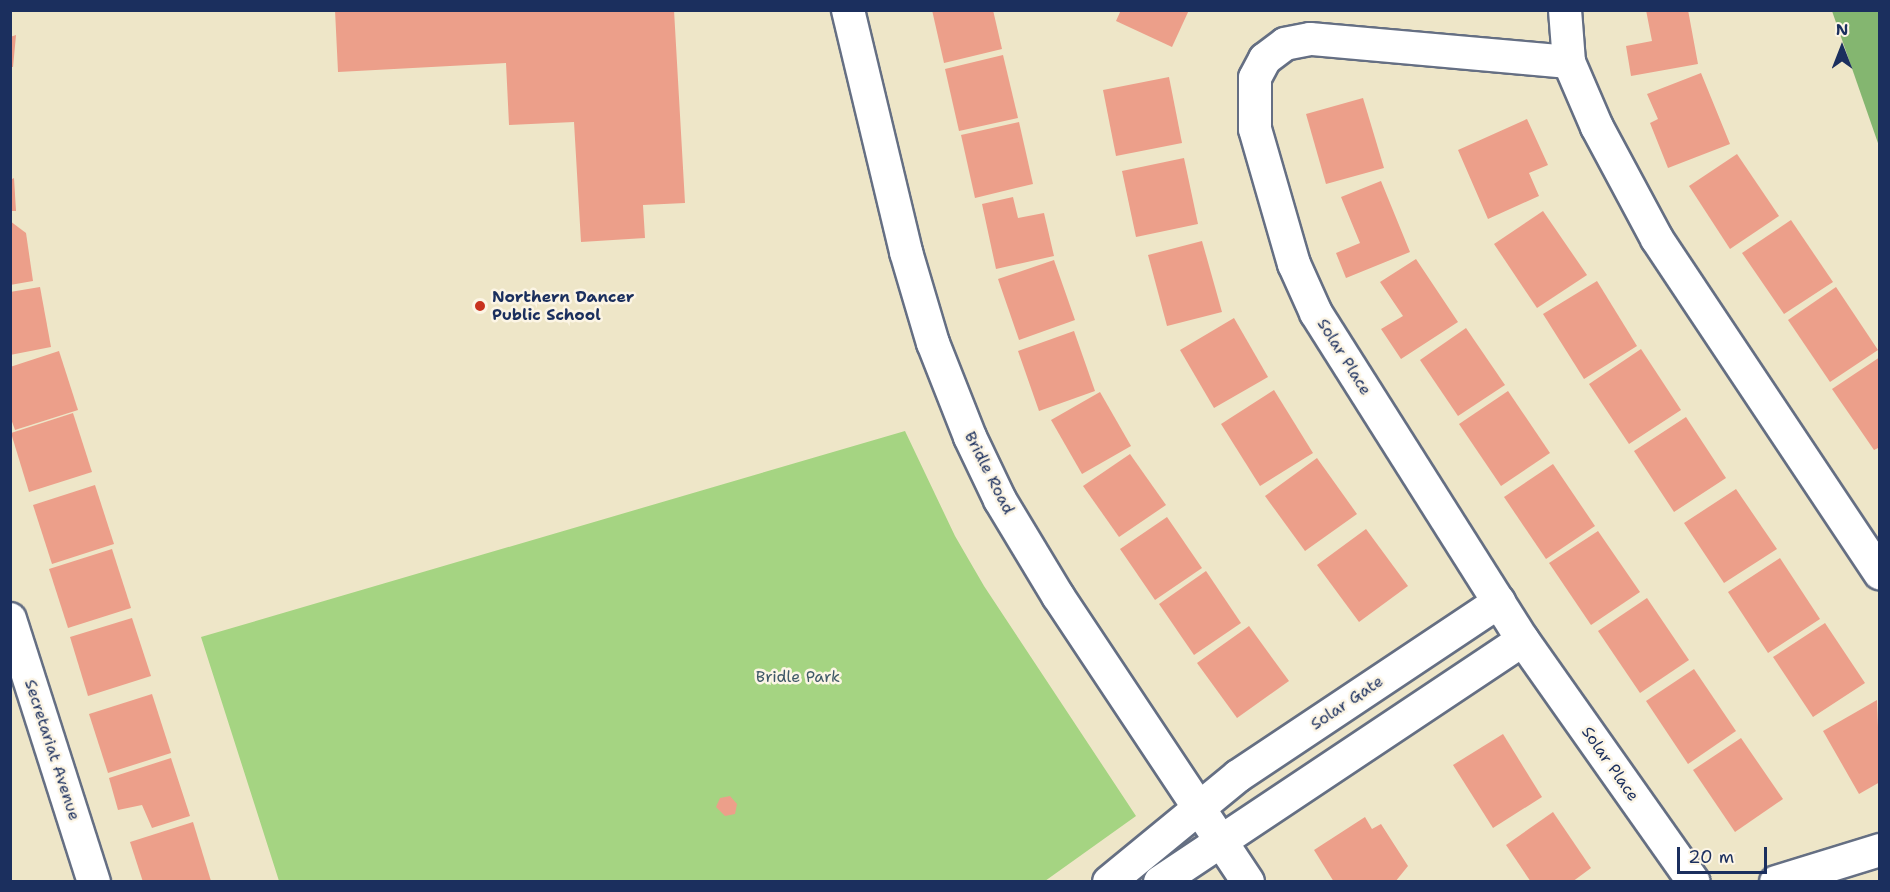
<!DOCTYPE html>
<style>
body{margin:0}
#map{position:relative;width:1890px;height:892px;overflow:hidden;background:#eee6c8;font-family:"Shantell Sans",sans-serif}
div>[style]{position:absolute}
.green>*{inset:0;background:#a5d482}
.forest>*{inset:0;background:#84b670}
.building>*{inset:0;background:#ec9f8a}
.roads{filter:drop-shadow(2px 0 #656f83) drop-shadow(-2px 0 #656f83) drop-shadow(0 2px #656f83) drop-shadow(0 -2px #656f83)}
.minor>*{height:32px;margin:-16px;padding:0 16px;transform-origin:16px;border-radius:16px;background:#fff}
.dots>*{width:16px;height:16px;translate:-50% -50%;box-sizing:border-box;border:3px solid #fcf5e5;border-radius:50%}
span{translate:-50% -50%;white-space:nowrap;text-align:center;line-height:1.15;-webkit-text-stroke:5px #fcf5e5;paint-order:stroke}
.poi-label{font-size:16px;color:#1b2f5e;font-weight:700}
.left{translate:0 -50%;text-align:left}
.street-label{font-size:16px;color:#1b2f5e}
.park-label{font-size:16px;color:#3e5867}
.frame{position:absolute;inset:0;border:12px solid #1b2f5e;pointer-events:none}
.north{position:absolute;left:1812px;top:18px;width:60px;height:60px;-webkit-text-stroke:4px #fcf5e5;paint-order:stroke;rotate:0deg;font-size:16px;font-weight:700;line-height:24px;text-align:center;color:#1b2f5e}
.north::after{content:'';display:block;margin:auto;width:21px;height:27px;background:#1b2f5e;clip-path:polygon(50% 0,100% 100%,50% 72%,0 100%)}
.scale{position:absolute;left:1677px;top:847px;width:90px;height:27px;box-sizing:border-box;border:3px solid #1b2f5e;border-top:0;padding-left:8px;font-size:18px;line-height:21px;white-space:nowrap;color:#1b2f5e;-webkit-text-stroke:4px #fcf5e5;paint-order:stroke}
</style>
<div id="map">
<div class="green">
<i style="clip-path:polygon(905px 431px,955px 536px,984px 586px,1136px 816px,1045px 881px,279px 881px,201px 637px)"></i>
</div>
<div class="forest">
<i style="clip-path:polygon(1832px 11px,1879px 11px,1879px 146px)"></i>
</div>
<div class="building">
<i style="clip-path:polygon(335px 10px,674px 10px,685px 203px,643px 205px,645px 238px,581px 242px,574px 122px,509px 125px,506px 63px,338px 72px)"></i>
<i style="clip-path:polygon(932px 10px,993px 10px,1002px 49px,944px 63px)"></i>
<i style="clip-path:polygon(1121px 10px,1189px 10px,1172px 47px,1116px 21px)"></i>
<i style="clip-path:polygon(1646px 10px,1688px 10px,1698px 64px,1631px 76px,1626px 46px,1652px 41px)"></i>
<i style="clip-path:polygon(16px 35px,13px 67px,10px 67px,10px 37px)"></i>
<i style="clip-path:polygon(1003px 55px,1018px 118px,959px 131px,945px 69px)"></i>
<i style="clip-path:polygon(1701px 73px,1730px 144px,1668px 168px,1650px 123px,1658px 119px,1647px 94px)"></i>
<i style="clip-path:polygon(1169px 77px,1182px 143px,1116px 156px,1103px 90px)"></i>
<i style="clip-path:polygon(1363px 98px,1384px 168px,1326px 184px,1306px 114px)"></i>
<i style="clip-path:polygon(1527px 119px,1548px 165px,1529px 173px,1539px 196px,1488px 219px,1458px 150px)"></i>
<i style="clip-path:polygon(1019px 122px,1033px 184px,975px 198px,961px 135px)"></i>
<i style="clip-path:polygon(1737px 154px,1779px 216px,1730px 249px,1689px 186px)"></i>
<i style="clip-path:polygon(1184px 158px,1198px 224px,1136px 237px,1122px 171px)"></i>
<i style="clip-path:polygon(14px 178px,16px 211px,10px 211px,10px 180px)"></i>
<i style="clip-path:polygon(1381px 181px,1410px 252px,1346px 278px,1336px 253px,1360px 243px,1341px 197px)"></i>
<i style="clip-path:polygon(1013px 197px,1018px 218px,1044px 213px,1054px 256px,996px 269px,982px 204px)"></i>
<i style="clip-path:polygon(1543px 211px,1587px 275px,1537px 308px,1494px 244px)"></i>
<i style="clip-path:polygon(1791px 220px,1833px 282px,1784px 314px,1742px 253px)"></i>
<i style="clip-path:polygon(10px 221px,26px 233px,33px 281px,10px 285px)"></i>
<i style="clip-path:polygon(1202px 241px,1222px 312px,1167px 326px,1148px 255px)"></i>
<i style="clip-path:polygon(1416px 259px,1458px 322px,1401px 359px,1381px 329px,1403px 316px,1380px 282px)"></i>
<i style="clip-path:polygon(1054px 260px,1075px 320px,1019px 340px,998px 279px)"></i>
<i style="clip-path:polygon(1597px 281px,1637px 346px,1584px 379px,1543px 314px)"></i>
<i style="clip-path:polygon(40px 287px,51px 347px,10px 355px,10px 292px)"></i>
<i style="clip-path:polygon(1836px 287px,1878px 350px,1830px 382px,1788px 320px)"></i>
<i style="clip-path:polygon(1234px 318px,1268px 377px,1214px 408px,1180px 350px)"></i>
<i style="clip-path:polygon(1466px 328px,1505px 385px,1458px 416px,1420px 360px)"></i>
<i style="clip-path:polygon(1074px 331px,1095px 391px,1039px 411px,1018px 351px)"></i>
<i style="clip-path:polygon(1641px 349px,1681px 410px,1629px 444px,1589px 384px)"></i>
<i style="clip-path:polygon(59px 351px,78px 410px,15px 430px,10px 416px,10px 367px)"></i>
<i style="clip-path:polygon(1880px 357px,1880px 447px,1874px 450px,1832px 389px)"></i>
<i style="clip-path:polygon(1274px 390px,1313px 453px,1260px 486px,1221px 424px)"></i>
<i style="clip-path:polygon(1508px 391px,1550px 453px,1501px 486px,1459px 424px)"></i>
<i style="clip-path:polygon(1100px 392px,1131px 446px,1082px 474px,1051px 420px)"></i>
<i style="clip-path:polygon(73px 413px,92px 472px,29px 492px,11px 433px)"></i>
<i style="clip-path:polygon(1686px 417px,1726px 478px,1674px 512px,1634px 451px)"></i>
<i style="clip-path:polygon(1130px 454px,1166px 505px,1119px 537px,1083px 486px)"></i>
<i style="clip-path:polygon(1317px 458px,1357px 514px,1305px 551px,1265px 496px)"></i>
<i style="clip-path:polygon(1553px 464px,1595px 526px,1546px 559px,1504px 497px)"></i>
<i style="clip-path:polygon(95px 485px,114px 544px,52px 564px,33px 505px)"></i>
<i style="clip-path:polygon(1736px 489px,1777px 549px,1724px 583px,1684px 523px)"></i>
<i style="clip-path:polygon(1167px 517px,1202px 568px,1155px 600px,1120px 549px)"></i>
<i style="clip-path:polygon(1366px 529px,1408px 586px,1359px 622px,1317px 565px)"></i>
<i style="clip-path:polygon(1598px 531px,1640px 592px,1591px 625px,1549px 563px)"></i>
<i style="clip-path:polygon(112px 549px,131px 608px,68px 628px,49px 569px)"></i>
<i style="clip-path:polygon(1780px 558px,1820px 619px,1768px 653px,1728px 592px)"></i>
<i style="clip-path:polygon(1206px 571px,1241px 623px,1194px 655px,1159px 604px)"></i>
<i style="clip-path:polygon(1647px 598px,1689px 660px,1640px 693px,1598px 631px)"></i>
<i style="clip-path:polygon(132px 618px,151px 676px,88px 696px,70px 637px)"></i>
<i style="clip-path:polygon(1825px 623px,1865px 683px,1813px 717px,1773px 657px)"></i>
<i style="clip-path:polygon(1249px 626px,1289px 681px,1237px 718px,1197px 663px)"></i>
<i style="clip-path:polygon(1694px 669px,1736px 731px,1688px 764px,1646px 701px)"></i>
<i style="clip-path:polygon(152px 694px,171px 753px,108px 773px,89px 714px)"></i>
<i style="clip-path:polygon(1877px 700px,1880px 782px,1859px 794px,1823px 731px)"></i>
<i style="clip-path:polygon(1503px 734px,1542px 797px,1493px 828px,1453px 765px)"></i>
<i style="clip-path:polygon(1741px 738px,1783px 799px,1735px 832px,1693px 770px)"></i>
<i style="clip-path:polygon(171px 758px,190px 816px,152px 828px,142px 805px,118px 810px,109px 778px)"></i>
<i style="clip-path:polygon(730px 796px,737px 804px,735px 814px,725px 816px,716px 807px,720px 798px)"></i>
<i style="clip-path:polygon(1553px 812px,1591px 868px,1572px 882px,1531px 882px,1506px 845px)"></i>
<i style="clip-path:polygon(1365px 817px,1372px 829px,1381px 824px,1408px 866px,1395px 882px,1334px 882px,1314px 850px)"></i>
<i style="clip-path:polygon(193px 822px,211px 881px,143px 882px,130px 842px)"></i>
</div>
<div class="roads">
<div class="minor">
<i style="left:848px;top:10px;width:249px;rotate:76.5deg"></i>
<i style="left:906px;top:252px;width:95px;rotate:73.5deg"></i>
<i style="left:933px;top:343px;width:101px;rotate:68.5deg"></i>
<i style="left:970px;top:437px;width:70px;rotate:64.5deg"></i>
<i style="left:1000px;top:500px;width:112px;rotate:58.9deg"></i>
<i style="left:1058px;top:596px;width:343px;rotate:56.4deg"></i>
<i style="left:1565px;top:10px;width:52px;rotate:85.6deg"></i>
<i style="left:1569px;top:62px;width:260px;rotate:-174.9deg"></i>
<i style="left:1310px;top:39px;width:25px;rotate:169deg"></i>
<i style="left:1285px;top:44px;width:25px;rotate:143deg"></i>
<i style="left:1265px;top:59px;width:21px;rotate:118deg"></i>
<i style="left:1255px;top:78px;width:51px;rotate:90deg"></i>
<i style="left:1255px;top:129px;width:141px;rotate:73.9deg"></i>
<i style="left:1294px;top:264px;width:54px;rotate:65.8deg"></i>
<i style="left:1316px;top:313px;width:387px;rotate:57.7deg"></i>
<i style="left:1523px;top:640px;width:296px;rotate:54.8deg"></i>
<i style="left:1569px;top:62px;width:71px;rotate:66.7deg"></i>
<i style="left:1597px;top:127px;width:127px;rotate:61.8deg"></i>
<i style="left:1657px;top:239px;width:402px;rotate:56.3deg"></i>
<i style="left:10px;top:619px;width:276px;rotate:72.3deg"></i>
<i style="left:1109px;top:882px;width:167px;rotate:-39.4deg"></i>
<i style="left:1238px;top:776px;width:314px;rotate:-33.7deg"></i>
<i style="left:1160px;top:882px;width:436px;rotate:-33.7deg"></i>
<i style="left:1776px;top:882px;width:109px;rotate:-17.1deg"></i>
</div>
</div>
<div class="dots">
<i style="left:480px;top:306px;background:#c8321e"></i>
</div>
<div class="poi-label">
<span class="left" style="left:492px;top:306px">Northern Dancer<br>Public School</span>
</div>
<div class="street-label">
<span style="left:1344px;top:357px;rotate:58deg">Solar Place</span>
<span style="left:989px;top:473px;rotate:63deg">Bridle Road</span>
<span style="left:1347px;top:703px;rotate:-34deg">Solar Gate</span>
<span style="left:52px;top:750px;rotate:72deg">Secretariat Avenue</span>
<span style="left:1610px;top:764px;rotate:55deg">Solar Place</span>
</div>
<div class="park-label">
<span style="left:798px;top:677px">Bridle Park</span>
</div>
<div class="frame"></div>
<div class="north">N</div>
<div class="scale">20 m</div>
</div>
